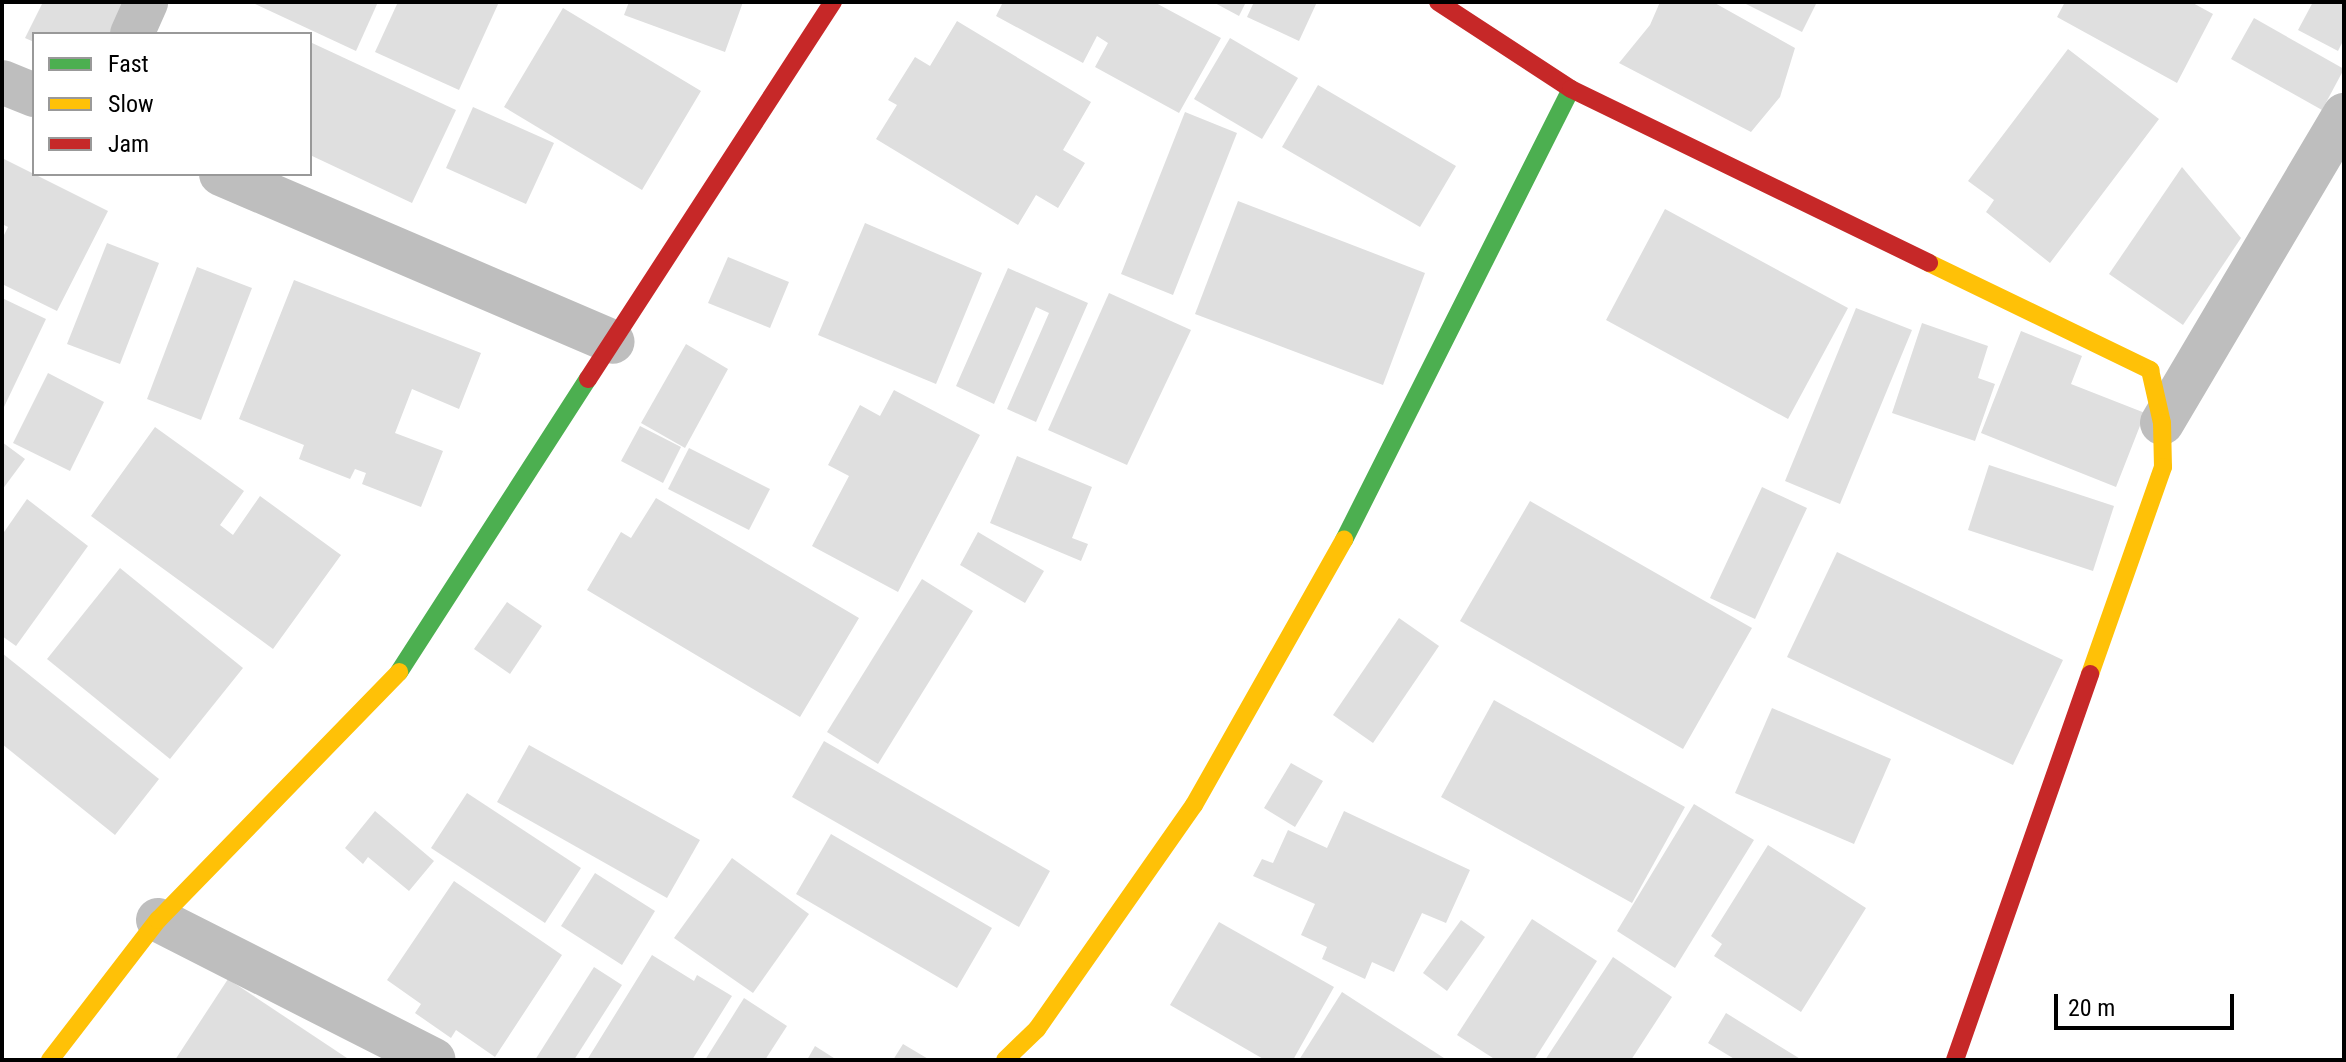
<!DOCTYPE html>
<style>
body{margin:0}
#map{position:relative;width:2346px;height:1062px;overflow:hidden;background:#fff;font-family:"Roboto Condensed",sans-serif}
div>[style]{position:absolute}
.building>*{inset:0;background:#dfdfdf}
.street>*{height:44px;margin:-22px;padding:0 22px;transform-origin:22px;border-radius:22px;background:#bebebe}
.fast>*{height:18px;margin:-9px;padding:0 9px;transform-origin:9px;border-radius:9px;background:#4caf50}
.slow>*{height:18px;margin:-9px;padding:0 9px;transform-origin:9px;border-radius:9px;background:#ffc107}
.jam>*{height:18px;margin:-9px;padding:0 9px;transform-origin:9px;border-radius:9px;background:#c62828}
span{translate:-50% -50%;white-space:nowrap;text-align:center;line-height:1.15;-webkit-text-stroke:8px #fff;paint-order:stroke}
.frame{position:absolute;inset:0;border:4px solid #000;pointer-events:none}
.legend{position:absolute;left:32px;top:32px;width:280px;height:144px;box-sizing:border-box;background:#fff;border:2px solid #999;margin:0;padding:10px 14px;list-style:none;font-size:24px;color:#000}
.legend li{display:flex;align-items:center;gap:16px;height:40px}
.legend b{width:40px;border:2px solid #999}
.scale{position:absolute;left:2054px;top:994px;width:180px;height:36px;box-sizing:border-box;border:4px solid #000;border-top:0;padding-left:10px;font-size:24px;line-height:28px;white-space:nowrap;color:#000;-webkit-text-stroke:6px #fff;paint-order:stroke}
</style>
<div id="map">
<div class="building">
<i style="clip-path:polygon(43px 2px,126px 2px,110px 34px,34px 34px,34px 42px,25px 38px)"></i>
<i style="clip-path:polygon(251px 2px,378px 2px,356px 51px)"></i>
<i style="clip-path:polygon(398px 2px,499px 2px,459px 90px,375px 52px)"></i>
<i style="clip-path:polygon(629px 2px,743px 2px,725px 52px,624px 15px)"></i>
<i style="clip-path:polygon(1003px 2px,1154px 2px,1221px 38px,1179px 113px,1095px 67px,1108px 43px,1097px 36px,1083px 63px,996px 16px)"></i>
<i style="clip-path:polygon(1213px 2px,1246px 2px,1239px 16px)"></i>
<i style="clip-path:polygon(1254px 2px,1317px 2px,1299px 41px,1247px 17px)"></i>
<i style="clip-path:polygon(1660px 2px,1713px 2px,1795px 48px,1780px 97px,1751px 132px,1619px 63px,1650px 25px)"></i>
<i style="clip-path:polygon(1742px 2px,1817px 2px,1802px 32px)"></i>
<i style="clip-path:polygon(2065px 2px,2191px 2px,2213px 14px,2177px 83px,2057px 17px)"></i>
<i style="clip-path:polygon(2313px 2px,2344px 2px,2344px 39px,2338px 51px,2298px 30px)"></i>
<i style="clip-path:polygon(563px 8px,701px 91px,642px 190px,504px 107px)"></i>
<i style="clip-path:polygon(2254px 18px,2344px 69px,2322px 110px,2231px 59px)"></i>
<i style="clip-path:polygon(957px 21px,1091px 102px,1063px 150px,1085px 163px,1058px 208px,1036px 195px,1018px 225px,876px 139px,897px 105px,888px 100px,915px 57px,930px 66px)"></i>
<i style="clip-path:polygon(1230px 38px,1298px 78px,1262px 139px,1194px 99px)"></i>
<i style="clip-path:polygon(310px 42px,456px 110px,412px 203px,310px 155px)"></i>
<i style="clip-path:polygon(2068px 49px,2159px 119px,2050px 263px,1986px 212px,1994px 200px,1968px 181px)"></i>
<i style="clip-path:polygon(1318px 85px,1456px 166px,1420px 227px,1282px 147px)"></i>
<i style="clip-path:polygon(473px 107px,554px 143px,526px 204px,446px 168px)"></i>
<i style="clip-path:polygon(1185px 112px,1237px 133px,1173px 295px,1121px 274px)"></i>
<i style="clip-path:polygon(2px 158px,108px 211px,57px 311px,2px 284px,2px 239px,8px 227px,2px 224px)"></i>
<i style="clip-path:polygon(2182px 167px,2241px 238px,2183px 325px,2109px 274px)"></i>
<i style="clip-path:polygon(1238px 201px,1425px 273px,1383px 385px,1195px 314px)"></i>
<i style="clip-path:polygon(1665px 209px,1848px 308px,1788px 419px,1606px 320px)"></i>
<i style="clip-path:polygon(865px 223px,982px 273px,936px 384px,818px 335px)"></i>
<i style="clip-path:polygon(107px 243px,159px 263px,120px 364px,67px 344px)"></i>
<i style="clip-path:polygon(728px 257px,789px 282px,770px 328px,708px 303px)"></i>
<i style="clip-path:polygon(197px 267px,252px 288px,201px 420px,147px 399px)"></i>
<i style="clip-path:polygon(1008px 268px,1088px 303px,1036px 422px,1007px 409px,1049px 313px,1036px 307px,994px 404px,956px 386px)"></i>
<i style="clip-path:polygon(294px 280px,481px 353px,459px 409px,412px 389px,395px 433px,443px 451px,421px 507px,362px 484px,366px 473px,355px 469px,350px 479px,299px 459px,304px 445px,239px 419px)"></i>
<i style="clip-path:polygon(1109px 293px,1191px 330px,1127px 465px,1048px 430px)"></i>
<i style="clip-path:polygon(2px 298px,46px 319px,4px 407px,2px 406px)"></i>
<i style="clip-path:polygon(1856px 308px,1912px 330px,1840px 504px,1785px 481px)"></i>
<i style="clip-path:polygon(1922px 323px,1988px 346px,1978px 378px,1995px 384px,1975px 441px,1892px 413px)"></i>
<i style="clip-path:polygon(2021px 331px,2082px 356px,2071px 384px,2145px 413px,2116px 487px,1981px 433px)"></i>
<i style="clip-path:polygon(686px 344px,728px 369px,685px 448px,641px 423px)"></i>
<i style="clip-path:polygon(48px 373px,104px 402px,70px 471px,13px 443px)"></i>
<i style="clip-path:polygon(894px 390px,980px 435px,898px 592px,812px 546px,849px 476px,828px 465px,860px 405px,880px 416px)"></i>
<i style="clip-path:polygon(640px 426px,681px 447px,663px 483px,621px 461px)"></i>
<i style="clip-path:polygon(155px 427px,244px 491px,220px 525px,233px 535px,260px 496px,341px 555px,273px 649px,91px 516px)"></i>
<i style="clip-path:polygon(2px 442px,25px 459px,2px 490px)"></i>
<i style="clip-path:polygon(689px 448px,770px 489px,749px 530px,668px 489px)"></i>
<i style="clip-path:polygon(1017px 456px,1092px 487px,1072px 538px,1088px 544px,1081px 561px,990px 523px)"></i>
<i style="clip-path:polygon(1989px 465px,2114px 506px,2093px 571px,1968px 530px)"></i>
<i style="clip-path:polygon(1762px 487px,1807px 508px,1755px 619px,1710px 598px)"></i>
<i style="clip-path:polygon(656px 498px,859px 618px,800px 717px,587px 590px,621px 532px,631px 538px)"></i>
<i style="clip-path:polygon(27px 499px,88px 546px,16px 646px,2px 636px,2px 535px)"></i>
<i style="clip-path:polygon(1530px 501px,1752px 628px,1683px 749px,1460px 621px)"></i>
<i style="clip-path:polygon(978px 532px,1044px 571px,1025px 603px,960px 565px)"></i>
<i style="clip-path:polygon(1837px 552px,2063px 660px,2013px 765px,1787px 657px)"></i>
<i style="clip-path:polygon(120px 568px,243px 668px,170px 759px,47px 659px)"></i>
<i style="clip-path:polygon(922px 579px,973px 611px,878px 764px,827px 732px)"></i>
<i style="clip-path:polygon(507px 602px,542px 626px,510px 674px,474px 649px)"></i>
<i style="clip-path:polygon(1399px 618px,1439px 646px,1373px 743px,1333px 715px)"></i>
<i style="clip-path:polygon(2px 653px,159px 779px,115px 835px,2px 744px)"></i>
<i style="clip-path:polygon(1494px 700px,1685px 807px,1632px 903px,1441px 797px)"></i>
<i style="clip-path:polygon(1772px 708px,1891px 759px,1854px 844px,1735px 793px)"></i>
<i style="clip-path:polygon(824px 741px,1050px 871px,1019px 927px,792px 797px)"></i>
<i style="clip-path:polygon(529px 745px,700px 840px,667px 898px,497px 802px)"></i>
<i style="clip-path:polygon(1291px 763px,1323px 781px,1295px 827px,1264px 808px)"></i>
<i style="clip-path:polygon(467px 793px,581px 868px,545px 923px,431px 848px)"></i>
<i style="clip-path:polygon(1694px 804px,1754px 840px,1675px 968px,1617px 931px)"></i>
<i style="clip-path:polygon(375px 811px,434px 861px,409px 891px,368px 857px,363px 864px,345px 848px)"></i>
<i style="clip-path:polygon(1344px 811px,1470px 870px,1446px 923px,1422px 913px,1394px 972px,1372px 962px,1365px 979px,1322px 959px,1327px 947px,1301px 935px,1315px 904px,1253px 876px,1262px 859px,1273px 863px,1288px 830px,1327px 848px)"></i>
<i style="clip-path:polygon(831px 834px,992px 928px,957px 988px,796px 894px)"></i>
<i style="clip-path:polygon(1768px 845px,1866px 908px,1801px 1012px,1714px 956px,1722px 944px,1711px 936px)"></i>
<i style="clip-path:polygon(732px 858px,809px 914px,753px 993px,674px 938px)"></i>
<i style="clip-path:polygon(595px 873px,655px 911px,622px 965px,561px 926px)"></i>
<i style="clip-path:polygon(454px 881px,562px 955px,495px 1057px,456px 1030px,451px 1038px,415px 1013px,421px 1004px,387px 980px)"></i>
<i style="clip-path:polygon(1532px 919px,1597px 961px,1534px 1060px,1496px 1060px,1457px 1035px)"></i>
<i style="clip-path:polygon(1461px 920px,1485px 937px,1447px 991px,1423px 973px)"></i>
<i style="clip-path:polygon(1219px 922px,1334px 987px,1293px 1060px,1265px 1060px,1170px 1005px)"></i>
<i style="clip-path:polygon(652px 955px,694px 981px,697px 975px,732px 996px,692px 1060px,587px 1060px)"></i>
<i style="clip-path:polygon(1613px 957px,1672px 997px,1631px 1060px,1545px 1060px)"></i>
<i style="clip-path:polygon(594px 967px,622px 985px,574px 1060px,535px 1060px)"></i>
<i style="clip-path:polygon(228px 979px,350px 1060px,175px 1060px)"></i>
<i style="clip-path:polygon(1342px 992px,1447px 1060px,1299px 1060px)"></i>
<i style="clip-path:polygon(744px 998px,787px 1026px,765px 1060px,705px 1060px)"></i>
<i style="clip-path:polygon(1726px 1013px,1802px 1060px,1736px 1060px,1708px 1043px)"></i>
<i style="clip-path:polygon(903px 1044px,930px 1060px,893px 1060px)"></i>
<i style="clip-path:polygon(815px 1046px,837px 1060px,807px 1060px)"></i>
</div>
<div class="street">
<i style="left:132px;top:34px;width:35px;rotate:-66deg"></i>
<i style="left:2px;top:82px;width:35px;rotate:22deg"></i>
<i style="left:221px;top:174px;width:426px;rotate:23.2deg"></i>
<i style="left:2162px;top:423px;width:358px;rotate:-59.4deg"></i>
<i style="left:158px;top:920px;width:309px;rotate:26.9deg"></i>
</div>
<div class="fast">
<i style="left:1344px;top:540px;width:505px;rotate:-63.28deg"></i>
<i style="left:399px;top:672px;width:349px;rotate:-57.2deg"></i>
</div>
<div class="slow">
<i style="left:1929px;top:263px;width:246px;rotate:25.8deg"></i>
<i style="left:2150px;top:370px;width:54px;rotate:77.2deg"></i>
<i style="left:2162px;top:423px;width:44px;rotate:88.7deg"></i>
<i style="left:2163px;top:467px;width:219px;rotate:109.4deg"></i>
<i style="left:50px;top:1060px;width:177px;rotate:-52.4deg"></i>
<i style="left:158px;top:920px;width:346px;rotate:-45.8deg"></i>
<i style="left:1005px;top:1060px;width:45px;rotate:-44.1deg"></i>
<i style="left:1037px;top:1029px;width:274px;rotate:-55deg"></i>
<i style="left:1194px;top:805px;width:305px;rotate:-60.5deg"></i>
</div>
<div class="jam">
<i style="left:1438px;top:2px;width:159px;rotate:33.2deg"></i>
<i style="left:1571px;top:89px;width:398px;rotate:25.9deg"></i>
<i style="left:588px;top:379px;width:450px;rotate:-57deg"></i>
<i style="left:1955px;top:1060px;width:409px;rotate:-70.7deg"></i>
</div>
<div class="frame"></div>
<ul class="legend">
<li><b style="height:10px;background:#4caf50"></b>Fast</li>
<li><b style="height:10px;background:#ffc107"></b>Slow</li>
<li><b style="height:10px;background:#c62828"></b>Jam</li>
</ul>
<div class="scale">20 m</div>
</div>
